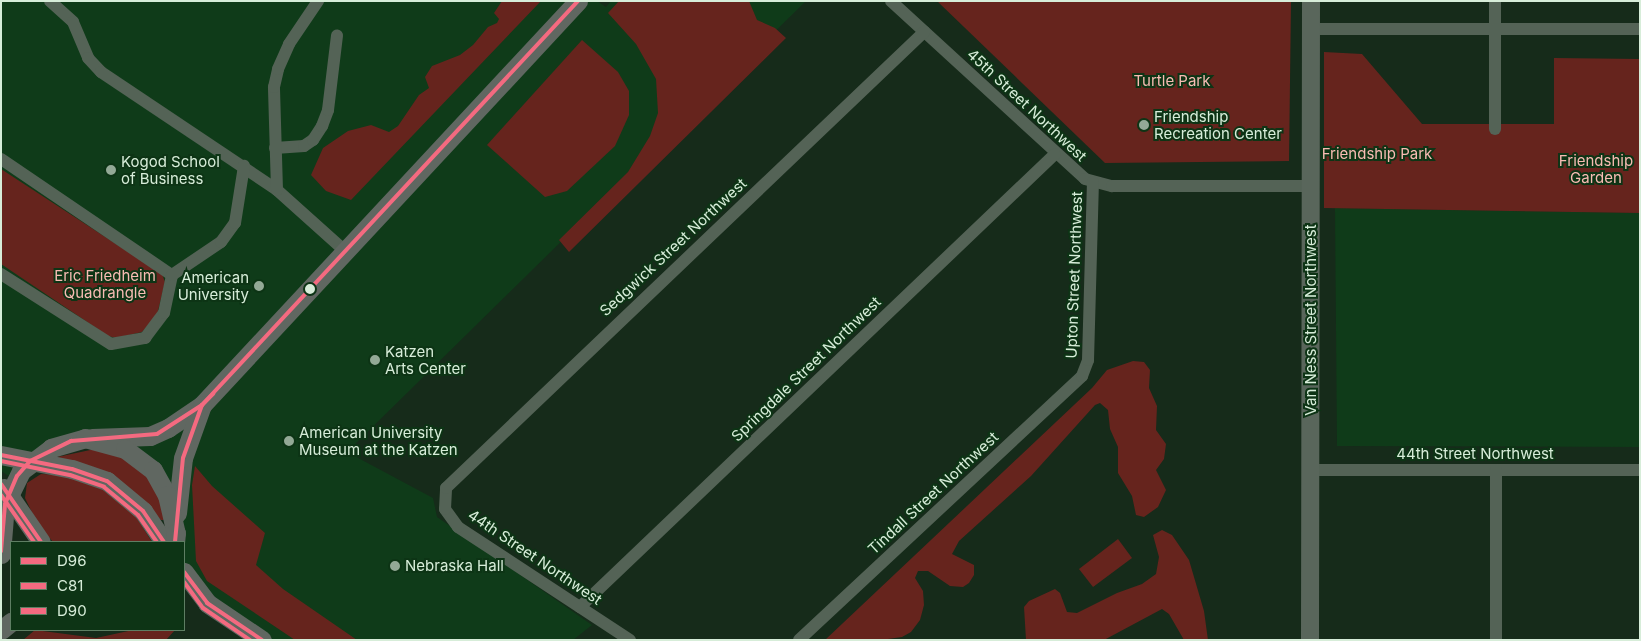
<!DOCTYPE html>
<style>
body{margin:0}
#map{position:relative;width:1641px;height:641px;overflow:hidden;background:#162b1a;font-family:Inter,sans-serif}
div>[style]{position:absolute}
.built>*{inset:0;background:#0f3b19}
.green>*{inset:0;background:#66241d}
.street>*{height:12px;margin:-6px;padding:0 6px;transform-origin:6px;border-radius:6px;background:#546356}
.secondary>*{height:18px;margin:-9px;padding:0 9px;transform-origin:9px;border-radius:9px;background:#59665b}
.primary>*{height:19px;margin:-9.5px;padding:0 9.5px;transform-origin:9.5px;border-radius:9.5px;background:#606761}
.bus-1>*{height:4px;margin:-2px;padding:0 2px;transform-origin:2px;border-radius:2px;background:#f46a80}
.bus-2>*{height:4px;margin:-2px;padding:0 2px;transform-origin:2px;border-radius:2px;background:#f46a80}
.bus-3>*{height:4px;margin:-2px;padding:0 2px;transform-origin:2px;border-radius:2px;background:#f46a80}
.dots>*{width:14px;height:14px;translate:-50% -50%;box-sizing:border-box;border:2px solid #0d3415;border-radius:50%}
span{translate:-50% -50%;white-space:nowrap;text-align:center;line-height:1.15;-webkit-text-stroke:4px #0d3415;paint-order:stroke}
.park-label{font-size:15px;color:#f8bbb3}
.street-label{font-size:15px;color:#d7edd9}
.poi-label{font-size:15px;color:#d7edd9}
.left{translate:0 -50%;text-align:left}
.right{translate:-100% -50%;text-align:right}
.frame{position:absolute;inset:0;border:2px solid #d7edd9;pointer-events:none}
.legend{position:absolute;left:10px;top:541px;width:175px;height:90px;box-sizing:border-box;background:#0d3415;border:1px solid #5e7e63;margin:0;padding:6px 9px;list-style:none;font-size:15px;color:#d7edd9}
.legend li{display:flex;align-items:center;gap:10px;height:25px}
.legend b{width:25px;border:1px solid #5e7e63}
</style>
<div id="map">
<div class="built">
<i style="clip-path:polygon(1px 1px,597px 1px,606px 7px,611px 1px,806px 1px,347px 452px,433px 498px,437px 517px,592px 625px,573px 640px,262px 640px,184px 589px,184px 542px,85px 438px,15px 480px,1px 471px)"></i>
<i style="clip-path:polygon(1335px 208px,1640px 213px,1640px 447px,1337px 446px)"></i>
</div>
<div class="green">
<i style="clip-path:polygon(502px 1px,541px 1px,351px 200px,326px 191px,311px 175px,323px 148px,348px 131px,371px 125px,389px 132px,398px 126px,419px 95px,429px 88px,425px 77px,432px 66px,460px 55px,473px 45px,488px 27px,497px 23px,499px 19px,494px 13px)"></i>
<i style="clip-path:polygon(619px 1px,749px 1px,757px 20px,775px 28px,786px 38px,569px 252px,559px 240px,628px 172px,650px 136px,658px 113px,656px 79px,636px 44px,608px 13px)"></i>
<i style="clip-path:polygon(937px 1px,1291px 1px,1289px 161px,1105px 163px)"></i>
<i style="clip-path:polygon(582px 40px,618px 72px,629px 91px,629px 115px,615px 146px,567px 191px,545px 197px,487px 145px)"></i>
<i style="clip-path:polygon(1324px 52px,1362px 54px,1422px 124px,1554px 124px,1554px 58px,1640px 59px,1640px 213px,1324px 208px)"></i>
<i style="clip-path:polygon(1px 169px,162px 274px,165px 282px,157px 315px,142px 332px,116px 338px,108px 336px,1px 264px)"></i>
<i style="clip-path:polygon(1133px 361px,1144px 362px,1150px 370px,1149px 388px,1157px 406px,1156px 430px,1166px 444px,1164px 459px,1156px 470px,1166px 490px,1158px 507px,1144px 517px,1136px 515px,1132px 496px,1118px 473px,1118px 447px,1110px 429px,1108px 410px,1100px 403px,1095px 405px,1031px 476px,959px 541px,952px 554px,974px 565px,974px 575px,969px 583px,963px 587px,950px 586px,928px 571px,918px 571px,915px 578px,923px 591px,924px 605px,920px 620px,911px 632px,902px 637px,881px 640px,825px 640px,1092px 388px,1107px 370px)"></i>
<i style="clip-path:polygon(95px 449px,111px 451px,141px 468px,158px 491px,164px 520px,161px 520px,140px 497px,57px 457px)"></i>
<i style="clip-path:polygon(195px 466px,212px 486px,265px 533px,256px 565px,283px 589px,357px 640px,295px 640px,207px 581px,196px 561px,192px 485px)"></i>
<i style="clip-path:polygon(41px 474px,62px 475px,107px 491px,133px 512px,152px 542px,53px 542px,37px 523px,25px 498px,27px 483px)"></i>
<i style="clip-path:polygon(1162px 530px,1172px 535px,1189px 560px,1204px 611px,1208px 640px,1184px 640px,1169px 614px,1162px 609px,1104px 640px,1026px 640px,1024px 607px,1029px 601px,1055px 589px,1060px 593px,1067px 612px,1077px 613px,1117px 593px,1142px 584px,1156px 574px,1159px 557px,1153px 535px)"></i>
<i style="clip-path:polygon(1118px 539px,1132px 558px,1093px 587px,1079px 569px)"></i>
<i style="clip-path:polygon(35px 630px,96px 638px,133px 630px,175px 630px,166px 640px,23px 640px)"></i>
</div>
<div class="street">
<i style="left:50px;top:1px;width:31px;rotate:42deg"></i>
<i style="left:73px;top:22px;width:39px;rotate:67deg"></i>
<i style="left:88px;top:58px;width:19px;rotate:47deg"></i>
<i style="left:101px;top:72px;width:212px;rotate:33.8deg"></i>
<i style="left:277px;top:190px;width:91px;rotate:41.9deg"></i>
<i style="left:891px;top:1px;width:263px;rotate:42.5deg"></i>
<i style="left:1085px;top:179px;width:28px;rotate:15deg"></i>
<i style="left:1112px;top:186px;width:198px"></i>
<i style="left:1311px;top:29px;width:329px"></i>
<i style="left:1495px;top:129px;width:128px;rotate:-90deg"></i>
<i style="left:275px;top:148px;width:29px;rotate:-4deg"></i>
<i style="left:304px;top:146px;width:11px;rotate:-34deg"></i>
<i style="left:313px;top:140px;width:17px;rotate:-57deg"></i>
<i style="left:322px;top:126px;width:17px;rotate:-69deg"></i>
<i style="left:328px;top:110px;width:75px;rotate:-83.1deg"></i>
<i style="left:1px;top:159px;width:207px;rotate:34.2deg"></i>
<i style="left:277px;top:190px;width:103px;rotate:-91.7deg"></i>
<i style="left:274px;top:87px;width:18px;rotate:-77deg"></i>
<i style="left:278px;top:69px;width:27px;rotate:-66deg"></i>
<i style="left:289px;top:44px;width:52px;rotate:-56deg"></i>
<i style="left:1px;top:274px;width:130px;rotate:32.5deg"></i>
<i style="left:111px;top:344px;width:35px;rotate:-10deg"></i>
<i style="left:145px;top:338px;width:31px;rotate:-53deg"></i>
<i style="left:164px;top:313px;width:39px;rotate:-78deg"></i>
<i style="left:172px;top:275px;width:59px;rotate:-34deg"></i>
<i style="left:221px;top:242px;width:24px;rotate:-54deg"></i>
<i style="left:235px;top:223px;width:58px;rotate:-81deg"></i>
<i style="left:1311px;top:470px;width:329px"></i>
<i style="left:580px;top:607px;width:656px;rotate:-43.64deg"></i>
<i style="left:630px;top:640px;width:206px;rotate:-146.7deg"></i>
<i style="left:458px;top:527px;width:22px;rotate:-126deg"></i>
<i style="left:445px;top:509px;width:21px;rotate:-87deg"></i>
<i style="left:446px;top:488px;width:661px;rotate:-43.65deg"></i>
<i style="left:799px;top:640px;width:387px;rotate:-43deg"></i>
<i style="left:1082px;top:376px;width:17px;rotate:-69deg"></i>
<i style="left:1088px;top:360px;width:178px;rotate:-88.4deg"></i>
<i style="left:1496px;top:640px;width:170px;rotate:-90deg"></i>
</div>
<div class="secondary">
<i style="left:1310px;top:640px;width:639px;rotate:-89.91deg"></i>
</div>
<div class="primary">
<i style="left:92px;top:438px;width:58px;rotate:-2deg"></i>
<i style="left:150px;top:436px;width:20px;rotate:-24deg"></i>
<i style="left:168px;top:428px;width:41px;rotate:-34.1deg"></i>
<i style="left:202px;top:405px;width:552px;rotate:-47.06deg"></i>
<i style="left:1px;top:455px;width:72px;rotate:11.2deg"></i>
<i style="left:72px;top:469px;width:37px;rotate:19deg"></i>
<i style="left:107px;top:481px;width:47px;rotate:39.8deg"></i>
<i style="left:143px;top:511px;width:37px;rotate:56deg"></i>
<i style="left:4px;top:488px;width:65px;rotate:55.6deg"></i>
<i style="left:177px;top:513px;width:55px;rotate:-83.8deg"></i>
<i style="left:183px;top:458px;width:56px;rotate:-70.3deg"></i>
<i style="left:1px;top:554px;width:50px;rotate:-85.4deg"></i>
<i style="left:5px;top:504px;width:37px;rotate:-64deg"></i>
<i style="left:21px;top:471px;width:38px;rotate:-37deg"></i>
<i style="left:51px;top:448px;width:35px;rotate:-16deg"></i>
<i style="left:85px;top:438px;width:41px;rotate:15.4deg"></i>
<i style="left:125px;top:449px;width:35px;rotate:37deg"></i>
<i style="left:153px;top:470px;width:29px;rotate:61deg"></i>
<i style="left:167px;top:495px;width:39px;rotate:77deg"></i>
<i style="left:176px;top:533px;width:9px;rotate:96deg"></i>
<i style="left:184px;top:572px;width:39px;rotate:53deg"></i>
<i style="left:207px;top:603px;width:66px;rotate:33.9deg"></i>
<i style="left:1px;top:630px;width:13px;rotate:-39deg"></i>
</div>
<div class="bus-1">
<i style="left:175px;top:542px;width:84px;rotate:-84.6deg"></i>
<i style="left:183px;top:458px;width:56px;rotate:-70.3deg"></i>
<i style="left:202px;top:405px;width:16px;rotate:-45deg"></i>
<i style="left:1px;top:551px;width:47px;rotate:-85.1deg"></i>
<i style="left:5px;top:504px;width:30px;rotate:-67deg"></i>
<i style="left:17px;top:476px;width:20px;rotate:-49deg"></i>
<i style="left:30px;top:461px;width:46px;rotate:-26deg"></i>
<i style="left:71px;top:441px;width:86px;rotate:-4.7deg"></i>
<i style="left:157px;top:434px;width:54px;rotate:-32.8deg"></i>
<i style="left:202px;top:405px;width:552px;rotate:-47.06deg"></i>
</div>
<div class="bus-2">
<i style="left:1px;top:455px;width:72px;rotate:11.2deg"></i>
<i style="left:72px;top:469px;width:37px;rotate:19deg"></i>
<i style="left:107px;top:481px;width:47px;rotate:39.8deg"></i>
<i style="left:143px;top:511px;width:37px;rotate:56deg"></i>
<i style="left:1px;top:484px;width:70px;rotate:55.4deg"></i>
<i style="left:184px;top:572px;width:39px;rotate:53deg"></i>
<i style="left:207px;top:603px;width:66px;rotate:33.9deg"></i>
</div>
<div class="bus-3">
<i style="left:1px;top:461px;width:70px;rotate:11.5deg"></i>
<i style="left:70px;top:475px;width:36px;rotate:19deg"></i>
<i style="left:104px;top:487px;width:44px;rotate:39.5deg"></i>
<i style="left:138px;top:515px;width:33px;rotate:55deg"></i>
<i style="left:1px;top:495px;width:57px;rotate:54.9deg"></i>
<i style="left:184px;top:582px;width:32px;rotate:54deg"></i>
<i style="left:203px;top:608px;width:57px;rotate:34.2deg"></i>
</div>
<div class="dots">
<i style="left:1144px;top:125px;background:#93a996"></i>
<i style="left:111px;top:170px;background:#93a996"></i>
<i style="left:259px;top:286px;background:#93a996"></i>
<i style="left:310px;top:289px;background:#d7edd9"></i>
<i style="left:375px;top:360px;background:#93a996"></i>
<i style="left:289px;top:441px;background:#93a996"></i>
<i style="left:395px;top:566px;background:#93a996"></i>
</div>
<div class="park-label">
<span style="left:1172px;top:81px">Turtle Park</span>
<span style="left:1377px;top:154px">Friendship Park</span>
<span style="left:1596px;top:169px">Friendship<br>Garden</span>
<span style="left:105px;top:284px">Eric Friedheim<br>Quadrangle</span>
</div>
<div class="street-label">
<span style="left:1027px;top:105px;rotate:43deg">45th Street Northwest</span>
<span style="left:673px;top:247px;rotate:-43deg">Sedgwick Street Northwest</span>
<span style="left:1074px;top:275px;rotate:-88deg">Upton Street Northwest</span>
<span style="left:1311px;top:320px;rotate:-90deg">Van Ness Street Northwest</span>
<span style="left:806px;top:369px;rotate:-44deg">Springdale Street Northwest</span>
<span style="left:1475px;top:454px">44th Street Northwest</span>
<span style="left:933px;top:493px;rotate:-43deg">Tindall Street Northwest</span>
<span style="left:535px;top:557px;rotate:34deg">44th Street Northwest</span>
</div>
<div class="poi-label">
<span class="left" style="left:1154px;top:125px">Friendship<br>Recreation Center</span>
<span class="left" style="left:121px;top:170px">Kogod School<br>of Business</span>
<span class="right" style="left:249px;top:286px">American<br>University</span>
<span class="left" style="left:385px;top:360px">Katzen<br>Arts Center</span>
<span class="left" style="left:299px;top:441px">American University<br>Museum at the Katzen</span>
<span class="left" style="left:405px;top:566px">Nebraska Hall</span>
</div>
<div class="frame"></div>
<ul class="legend">
<li><b style="height:6px;background:#f46a80"></b>D96</li>
<li><b style="height:6px;background:#f46a80"></b>C81</li>
<li><b style="height:6px;background:#f46a80"></b>D90</li>
</ul>
</div>
